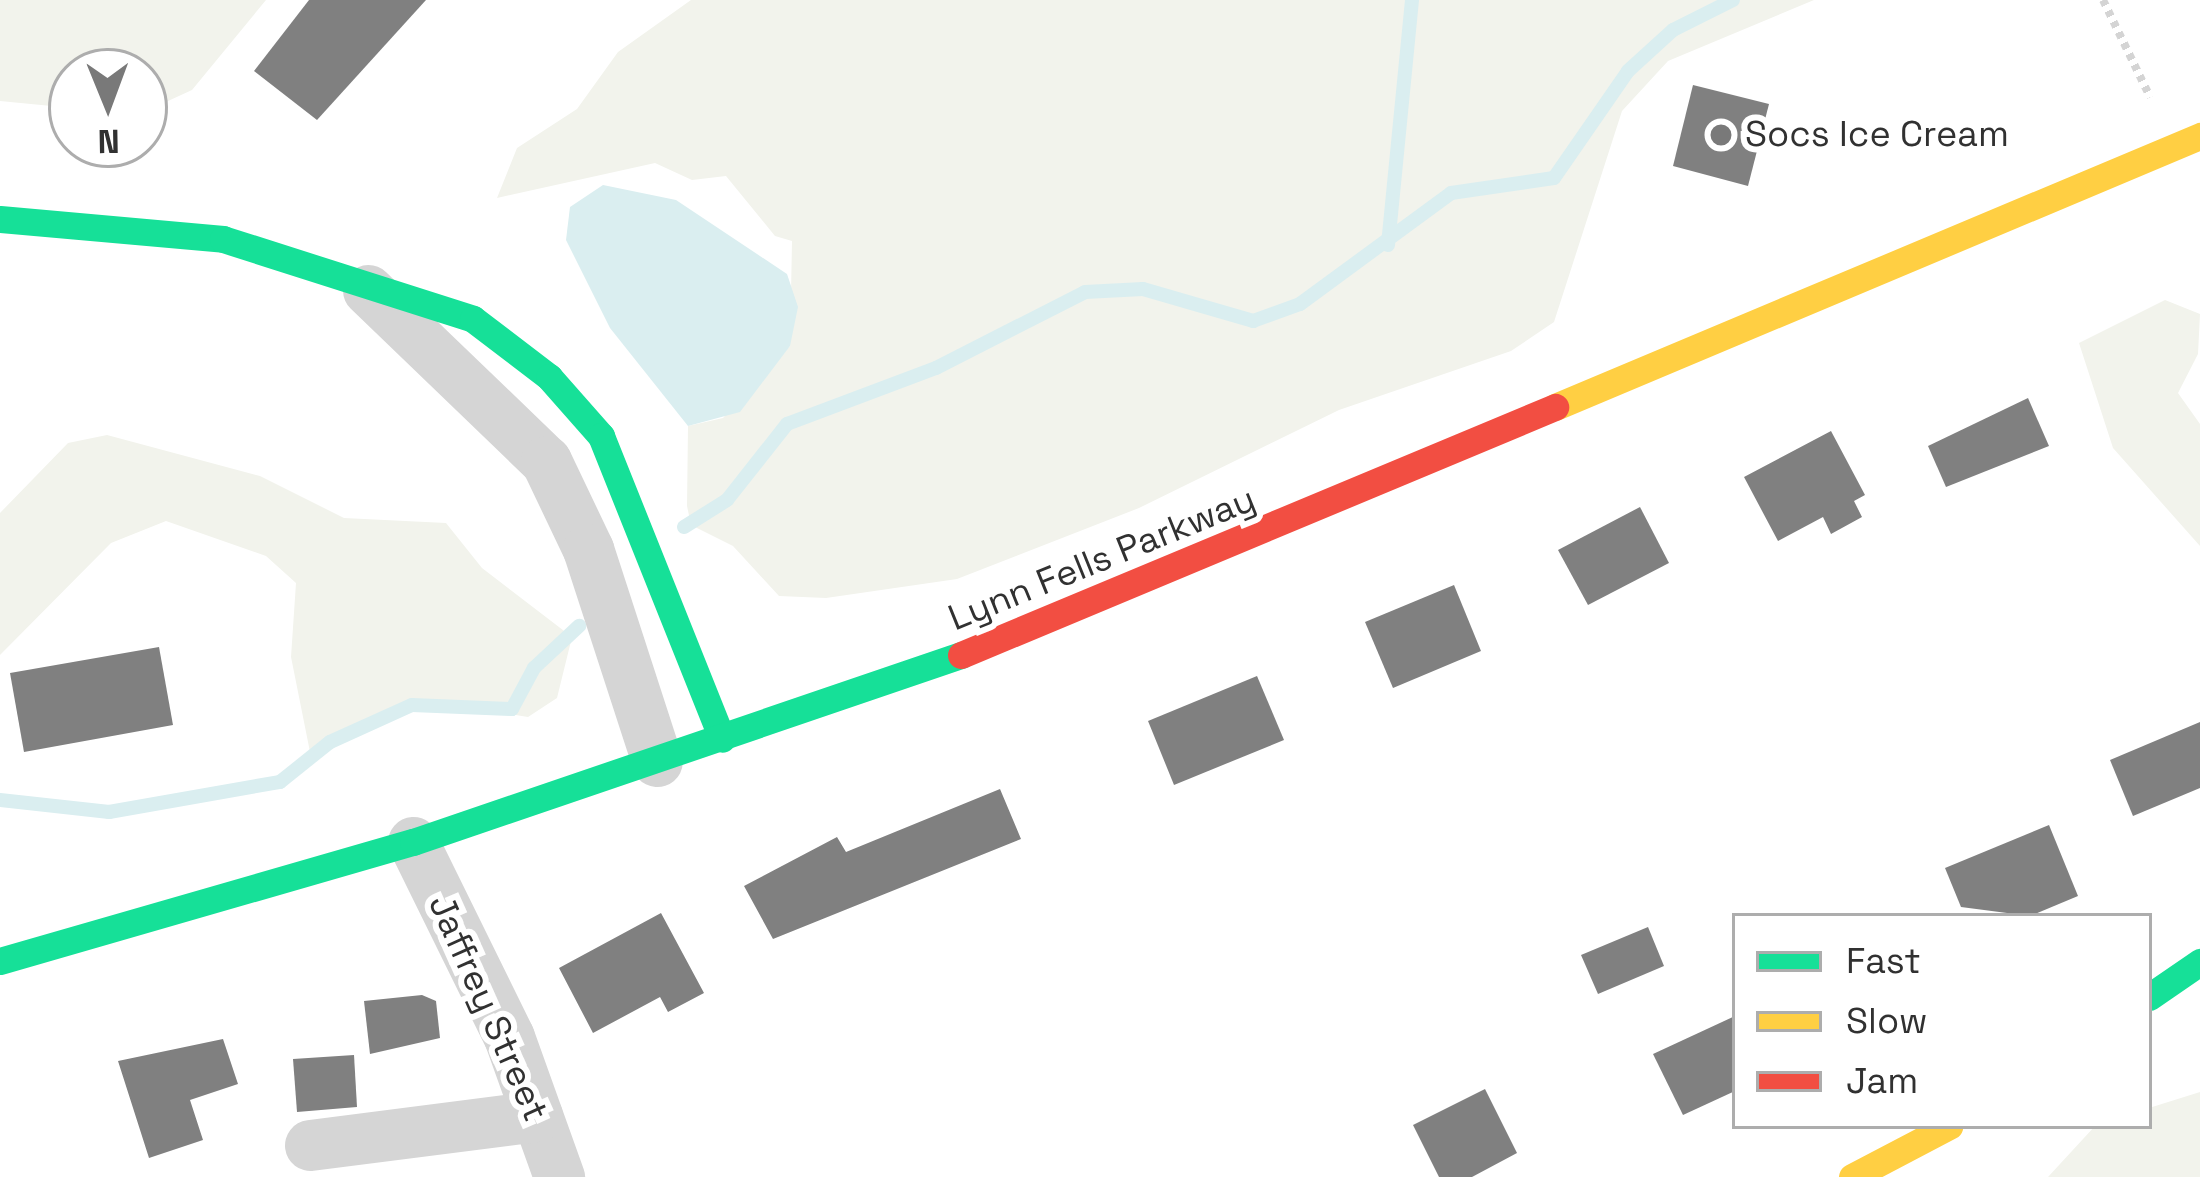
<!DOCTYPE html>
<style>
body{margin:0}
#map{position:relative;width:2200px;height:1177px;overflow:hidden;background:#fff;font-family:"Space Grotesk",sans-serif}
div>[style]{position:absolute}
.green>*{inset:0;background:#f2f3ec}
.water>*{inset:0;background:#daeef0}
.stream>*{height:14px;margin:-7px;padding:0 7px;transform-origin:7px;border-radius:7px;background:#daeef0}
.building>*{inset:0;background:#808080}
.path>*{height:8px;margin-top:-4px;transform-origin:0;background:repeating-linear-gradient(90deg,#d4d4d4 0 6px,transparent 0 12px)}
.street>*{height:51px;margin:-25.5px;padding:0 25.5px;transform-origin:25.5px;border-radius:25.5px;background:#d5d5d5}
.fast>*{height:27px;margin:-13.5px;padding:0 13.5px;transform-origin:13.5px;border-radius:13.5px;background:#16e098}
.slow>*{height:27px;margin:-13.5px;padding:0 13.5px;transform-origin:13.5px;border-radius:13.5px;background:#ffcf43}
.jam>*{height:27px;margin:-13.5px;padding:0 13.5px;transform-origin:13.5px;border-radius:13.5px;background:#f24e42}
.dots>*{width:33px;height:33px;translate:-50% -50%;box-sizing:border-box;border:6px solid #fff;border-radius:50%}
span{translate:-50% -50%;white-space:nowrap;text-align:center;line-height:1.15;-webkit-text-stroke:12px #fff;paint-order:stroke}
.poi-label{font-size:36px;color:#313131}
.left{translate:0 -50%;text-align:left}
.street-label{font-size:36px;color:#313131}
.legend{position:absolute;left:1732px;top:913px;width:420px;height:216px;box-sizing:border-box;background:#fff;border:3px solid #adadad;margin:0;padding:15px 21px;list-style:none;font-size:36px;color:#313131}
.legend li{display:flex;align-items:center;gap:24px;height:60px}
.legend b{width:60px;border:3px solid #adadad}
.north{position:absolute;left:48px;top:48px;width:120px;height:120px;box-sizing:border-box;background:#fff;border:3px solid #adadad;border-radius:50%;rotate:179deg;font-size:33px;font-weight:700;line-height:48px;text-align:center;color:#313131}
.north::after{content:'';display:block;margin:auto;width:42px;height:54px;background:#797979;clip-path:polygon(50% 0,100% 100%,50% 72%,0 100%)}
</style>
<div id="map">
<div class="green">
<i style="clip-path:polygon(0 0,266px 0,192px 90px,144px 112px,144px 72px,72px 72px,72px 108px,0 101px)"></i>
<i style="clip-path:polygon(691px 0,1814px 0,1668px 61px,1622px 111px,1554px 322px,1511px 351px,1339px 410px,1139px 508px,957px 579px,826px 598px,779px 596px,733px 546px,691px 525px,687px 506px,688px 426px,723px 418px,790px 346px,792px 241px,775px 236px,726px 176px,692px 180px,655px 163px,497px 198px,517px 148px,577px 109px,618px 52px)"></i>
<i style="clip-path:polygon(2165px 300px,2200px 314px,2198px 354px,2178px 393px,2200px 424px,2200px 546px,2113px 448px,2079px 343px)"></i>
<i style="clip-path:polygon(107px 435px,260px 476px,344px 518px,446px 523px,482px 568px,572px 637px,557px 698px,528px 717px,423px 700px,311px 757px,291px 657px,296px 583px,266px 556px,166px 521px,111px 543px,0 655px,0 513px,68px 443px)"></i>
<i style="clip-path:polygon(2200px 1092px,2200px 1177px,2048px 1177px,2095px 1126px,2149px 1126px,2149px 1108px)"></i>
</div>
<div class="water">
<i style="clip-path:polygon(603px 185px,676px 200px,787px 274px,798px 307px,790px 346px,740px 412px,688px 426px,610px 328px,566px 240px,570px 207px)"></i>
</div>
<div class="stream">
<i style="left:1388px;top:245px;width:246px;rotate:-84.4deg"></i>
<i style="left:684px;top:527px;width:51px;rotate:-32.1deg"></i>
<i style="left:727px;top:500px;width:97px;rotate:-51.7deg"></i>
<i style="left:787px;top:424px;width:159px;rotate:-20.6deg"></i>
<i style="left:936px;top:368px;width:167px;rotate:-27deg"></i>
<i style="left:1085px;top:292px;width:58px;rotate:-3deg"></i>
<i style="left:1143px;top:289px;width:115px;rotate:16.2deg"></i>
<i style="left:1253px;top:321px;width:50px;rotate:-19.9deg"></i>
<i style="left:1300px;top:304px;width:187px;rotate:-36.3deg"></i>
<i style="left:1451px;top:193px;width:104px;rotate:-8.3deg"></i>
<i style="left:1554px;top:178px;width:130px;rotate:-55.3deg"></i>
<i style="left:1628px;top:71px;width:61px;rotate:-42.3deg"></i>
<i style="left:1673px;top:30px;width:67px;rotate:-26.6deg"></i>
<i style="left:0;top:800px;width:110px;rotate:6.3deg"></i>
<i style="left:109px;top:812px;width:174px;rotate:-10deg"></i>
<i style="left:280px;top:782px;width:64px;rotate:-38.7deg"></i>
<i style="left:330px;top:742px;width:90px;rotate:-24.3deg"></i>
<i style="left:412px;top:705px;width:100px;rotate:2.3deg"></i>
<i style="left:512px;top:709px;width:47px;rotate:-61.8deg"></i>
<i style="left:534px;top:668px;width:62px;rotate:-43deg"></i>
</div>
<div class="building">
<i style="clip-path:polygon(309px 0,426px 0,317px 120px,254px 71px)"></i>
<i style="clip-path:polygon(1693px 85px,1769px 104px,1748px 186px,1673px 166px)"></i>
<i style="clip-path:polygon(2028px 398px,2049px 446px,1946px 487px,1928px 446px)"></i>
<i style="clip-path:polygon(1831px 431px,1865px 495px,1854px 501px,1862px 517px,1831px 534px,1823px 517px,1778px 541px,1744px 477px)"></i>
<i style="clip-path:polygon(1640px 507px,1669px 563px,1588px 605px,1558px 550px)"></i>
<i style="clip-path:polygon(1454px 585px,1481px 651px,1393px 688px,1365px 622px)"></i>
<i style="clip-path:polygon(159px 647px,173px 725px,24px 752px,10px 673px)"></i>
<i style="clip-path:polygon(1257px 676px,1284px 740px,1174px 785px,1148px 721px)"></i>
<i style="clip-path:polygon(2200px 722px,2200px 788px,2133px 816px,2110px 760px)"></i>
<i style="clip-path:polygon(1000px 789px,1021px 839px,773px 939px,744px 886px,837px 837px,846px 852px)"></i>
<i style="clip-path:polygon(2049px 825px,2078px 896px,2030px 916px,1961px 907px,1945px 868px)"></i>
<i style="clip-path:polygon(661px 913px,704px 993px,668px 1012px,660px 997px,593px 1033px,559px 968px)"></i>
<i style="clip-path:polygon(1648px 927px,1664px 966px,1598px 994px,1581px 955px)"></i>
<i style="clip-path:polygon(422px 995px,436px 1001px,440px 1038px,370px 1054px,364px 1001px)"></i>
<i style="clip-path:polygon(1735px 1016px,1735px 1091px,1683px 1115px,1653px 1054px)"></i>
<i style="clip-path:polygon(223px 1039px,238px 1084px,190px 1100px,203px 1140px,149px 1158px,118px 1061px)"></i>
<i style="clip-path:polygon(354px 1055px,357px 1107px,297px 1112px,293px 1059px)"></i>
<i style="clip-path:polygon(1485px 1089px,1517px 1153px,1472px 1177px,1439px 1177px,1413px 1125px)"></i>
</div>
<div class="path">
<i style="left:2103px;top:0;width:108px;rotate:64.1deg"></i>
</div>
<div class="street">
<i style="left:368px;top:290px;width:247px;rotate:43.9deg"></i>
<i style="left:546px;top:461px;width:98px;rotate:64.5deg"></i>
<i style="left:588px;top:549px;width:223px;rotate:72deg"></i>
<i style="left:413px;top:842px;width:217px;rotate:63.8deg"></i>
<i style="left:509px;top:1037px;width:149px;rotate:70.3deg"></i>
<i style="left:310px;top:1145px;width:229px;rotate:-7.3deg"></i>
</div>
<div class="fast">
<i style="left:0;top:219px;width:224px;rotate:5.1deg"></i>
<i style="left:223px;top:239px;width:262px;rotate:17.7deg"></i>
<i style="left:473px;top:319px;width:96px;rotate:37.3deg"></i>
<i style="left:549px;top:377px;width:79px;rotate:48.6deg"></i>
<i style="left:601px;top:436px;width:326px;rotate:68.2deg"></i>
<i style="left:0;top:961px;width:430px;rotate:-16.1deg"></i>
<i style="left:413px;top:842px;width:579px;rotate:-18.84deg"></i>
<i style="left:2149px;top:997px;width:62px;rotate:-34.5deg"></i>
</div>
<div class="slow">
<i style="left:1555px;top:407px;width:700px;rotate:-22.79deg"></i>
<i style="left:1852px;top:1177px;width:110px;rotate:-27.7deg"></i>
</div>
<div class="jam">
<i style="left:961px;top:655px;width:644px;rotate:-22.66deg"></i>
</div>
<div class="dots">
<i style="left:1721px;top:135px;background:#797979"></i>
</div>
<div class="poi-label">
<span class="left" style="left:1745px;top:135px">Socs Ice Cream</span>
</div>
<div class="street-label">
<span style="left:1102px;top:559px;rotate:-22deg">Lynn Fells Parkway</span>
<span style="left:488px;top:1008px;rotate:66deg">Jaffrey Street</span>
</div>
<ul class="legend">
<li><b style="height:15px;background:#16e098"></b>Fast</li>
<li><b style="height:15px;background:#ffcf43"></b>Slow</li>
<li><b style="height:15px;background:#f24e42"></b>Jam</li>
</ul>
<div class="north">N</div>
</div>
